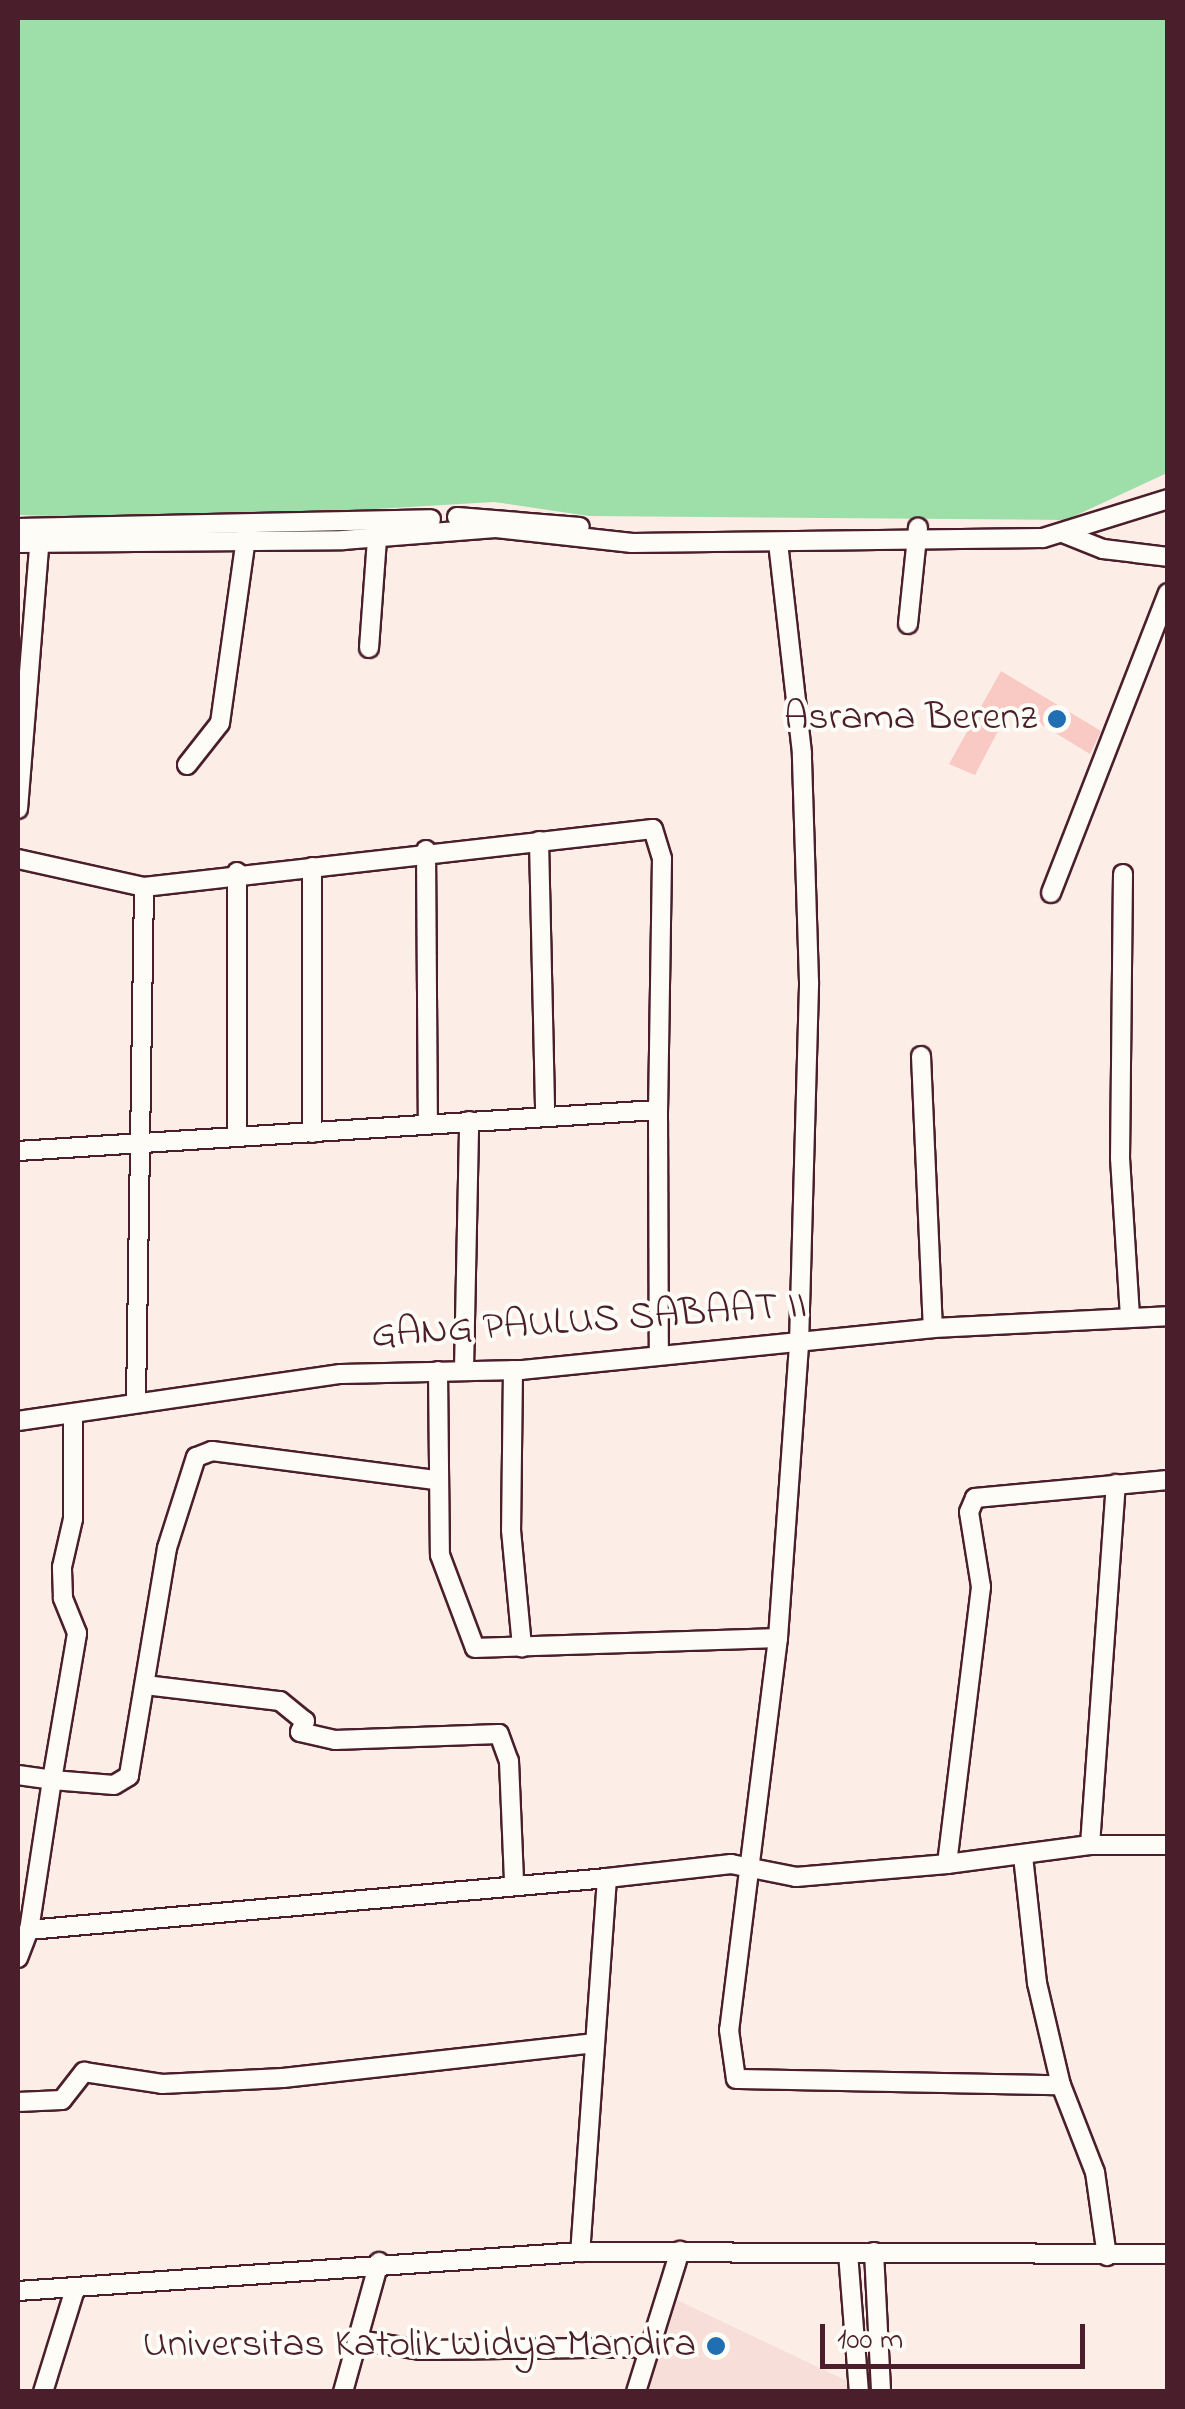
<!DOCTYPE html>
<style>
body{margin:0}
#map{position:relative;width:1185px;height:2409px;overflow:hidden;background:#fcede7;font-family:"Indie Flower",sans-serif}
div>[style]{position:absolute}
.built>*{inset:0;background:#f7ded8}
.green>*{inset:0;background:#9edea8}
.building>*{inset:0;background:#f9c9c3}
.roads{filter:drop-shadow(2px 0 #4a1f2b) drop-shadow(-2px 0 #4a1f2b) drop-shadow(0 2px #4a1f2b) drop-shadow(0 -2px #4a1f2b)}
.street>*{height:18px;margin:-9px;padding:0 9px;transform-origin:9px;border-radius:9px;background:#fdfcf7}
.dots>*{width:28px;height:28px;translate:-50% -50%;box-sizing:border-box;border:5px solid #fdfcf7;border-radius:50%}
span{translate:-50% -50%;white-space:nowrap;text-align:center;line-height:1.15;-webkit-text-stroke:8px #fdfcf7;paint-order:stroke}
.poi-label{font-size:40px;color:#4a1f2b}
.right{translate:-100% -50%;text-align:right}
.street-label{font-size:40px;color:#4a1f2b}
.frame{position:absolute;inset:0;border:20px solid #4a1f2b;pointer-events:none}
.scale{position:absolute;left:820px;top:2324px;width:265px;height:45px;box-sizing:border-box;border:5px solid #4a1f2b;border-top:0;padding-left:12px;font-size:30px;line-height:35px;white-space:nowrap;color:#4a1f2b;-webkit-text-stroke:8px #fdfcf7;paint-order:stroke}
</style>
<div id="map">
<div class="built">
<i style="clip-path:polygon(677px 2300px,868px 2391px,644px 2392px)"></i>
</div>
<div class="green">
<i style="clip-path:polygon(18px 18px,1167px 18px,1167px 473px,1066px 520px,589px 516px,494px 502px,189px 520px,18px 515px)"></i>
</div>
<div class="building">
<i style="clip-path:polygon(1001px 671px,1101px 731px,1090px 754px,1011px 706px,975px 775px,949px 764px)"></i>
</div>
<div class="roads">
<div class="street">
<i style="left:457px;top:517px;width:123px;rotate:4.6deg"></i>
<i style="left:18px;top:528px;width:413px;rotate:-1.2deg"></i>
<i style="left:1065px;top:534px;width:41px;rotate:21.5deg"></i>
<i style="left:1103px;top:549px;width:65px;rotate:7deg"></i>
<i style="left:18px;top:543px;width:325px;rotate:-0.5deg"></i>
<i style="left:343px;top:540px;width:153px;rotate:-4.5deg"></i>
<i style="left:496px;top:528px;width:137px;rotate:6.3deg"></i>
<i style="left:632px;top:543px;width:411px;rotate:-0.7deg"></i>
<i style="left:1043px;top:538px;width:131px;rotate:-17.3deg"></i>
<i style="left:908px;top:624px;width:97px;rotate:-84.1deg"></i>
<i style="left:369px;top:648px;width:110px;rotate:-85.8deg"></i>
<i style="left:187px;top:765px;width:53px;rotate:-51.8deg"></i>
<i style="left:220px;top:723px;width:193px;rotate:-82deg"></i>
<i style="left:18px;top:809px;width:274px;rotate:-85.4deg"></i>
<i style="left:539px;top:841px;width:273px;rotate:88.7deg"></i>
<i style="left:426px;top:850px;width:274px;rotate:89.6deg"></i>
<i style="left:18px;top:859px;width:129px;rotate:12.5deg"></i>
<i style="left:144px;top:887px;width:512px;rotate:-6.5deg"></i>
<i style="left:653px;top:829px;width:31px;rotate:73deg"></i>
<i style="left:662px;top:859px;width:251px;rotate:90.9deg"></i>
<i style="left:312px;top:867px;width:266px;rotate:90deg"></i>
<i style="left:1123px;top:874px;width:284px;rotate:90.6deg"></i>
<i style="left:1120px;top:1158px;width:159px;rotate:86.4deg"></i>
<i style="left:1051px;top:893px;width:322px;rotate:-68.7deg"></i>
<i style="left:921px;top:1056px;width:272px;rotate:87.5deg"></i>
<i style="left:237px;top:1136px;width:264px;rotate:-90deg"></i>
<i style="left:18px;top:1151px;width:641px;rotate:-3.67deg"></i>
<i style="left:658px;top:1110px;width:244px;rotate:89.8deg"></i>
<i style="left:464px;top:1369px;width:248px;rotate:-88.8deg"></i>
<i style="left:513px;top:1370px;width:160px;rotate:90.7deg"></i>
<i style="left:511px;top:1530px;width:118px;rotate:84.6deg"></i>
<i style="left:438px;top:1371px;width:184px;rotate:89.4deg"></i>
<i style="left:440px;top:1555px;width:99px;rotate:69.4deg"></i>
<i style="left:475px;top:1648px;width:303px;rotate:-1.9deg"></i>
<i style="left:778px;top:1638px;width:295px;rotate:-85.9deg"></i>
<i style="left:799px;top:1344px;width:362px;rotate:-88.4deg"></i>
<i style="left:809px;top:982px;width:229px;rotate:-91.8deg"></i>
<i style="left:802px;top:753px;width:212px;rotate:-96.5deg"></i>
<i style="left:136px;top:1402px;width:515px;rotate:-89.11deg"></i>
<i style="left:18px;top:1421px;width:326px;rotate:-8.3deg"></i>
<i style="left:341px;top:1374px;width:181px;rotate:-1.3deg"></i>
<i style="left:522px;top:1370px;width:413px;rotate:-5.8deg"></i>
<i style="left:933px;top:1328px;width:235px;rotate:-2.9deg"></i>
<i style="left:435px;top:1480px;width:225px;rotate:-172.6deg"></i>
<i style="left:212px;top:1451px;width:17px;rotate:159deg"></i>
<i style="left:196px;top:1457px;width:96px;rotate:107.7deg"></i>
<i style="left:167px;top:1548px;width:231px;rotate:99.5deg"></i>
<i style="left:129px;top:1776px;width:17px;rotate:149deg"></i>
<i style="left:114px;top:1785px;width:62px;rotate:-175.4deg"></i>
<i style="left:52px;top:1780px;width:152px;rotate:98.7deg"></i>
<i style="left:29px;top:1930px;width:580px;rotate:-5.14deg"></i>
<i style="left:607px;top:1878px;width:375px;rotate:94.1deg"></i>
<i style="left:1168px;top:1480px;width:194px;rotate:174.7deg"></i>
<i style="left:975px;top:1498px;width:15px;rotate:113deg"></i>
<i style="left:969px;top:1512px;width:76px;rotate:80.9deg"></i>
<i style="left:981px;top:1587px;width:279px;rotate:97deg"></i>
<i style="left:947px;top:1864px;width:144px;rotate:-7.6deg"></i>
<i style="left:1090px;top:1845px;width:78px"></i>
<i style="left:778px;top:1638px;width:395px;rotate:97.1deg"></i>
<i style="left:729px;top:2030px;width:49px;rotate:81.9deg"></i>
<i style="left:736px;top:2079px;width:325px;rotate:1.1deg"></i>
<i style="left:145px;top:1685px;width:136px;rotate:6.8deg"></i>
<i style="left:280px;top:1701px;width:32px;rotate:39deg"></i>
<i style="left:305px;top:1721px;width:12px;rotate:114deg"></i>
<i style="left:300px;top:1732px;width:36px;rotate:13deg"></i>
<i style="left:335px;top:1740px;width:164px;rotate:-2.1deg"></i>
<i style="left:499px;top:1734px;width:29px;rotate:70deg"></i>
<i style="left:509px;top:1761px;width:121px;rotate:87.6deg"></i>
<i style="left:18px;top:1775px;width:34px;rotate:8deg"></i>
<i style="left:52px;top:1780px;width:149px;rotate:-80.3deg"></i>
<i style="left:77px;top:1633px;width:38px;rotate:-112deg"></i>
<i style="left:63px;top:1598px;width:31px;rotate:-92deg"></i>
<i style="left:62px;top:1567px;width:49px;rotate:-77.1deg"></i>
<i style="left:73px;top:1519px;width:105px;rotate:-90deg"></i>
<i style="left:1090px;top:1845px;width:362px;rotate:-85.9deg"></i>
<i style="left:1023px;top:1856px;width:128px;rotate:83.7deg"></i>
<i style="left:1037px;top:1983px;width:105px;rotate:76.8deg"></i>
<i style="left:1061px;top:2085px;width:93px;rotate:68.7deg"></i>
<i style="left:1095px;top:2172px;width:85px;rotate:81.9deg"></i>
<i style="left:607px;top:1878px;width:125px;rotate:-6.4deg"></i>
<i style="left:731px;top:1864px;width:66px;rotate:11.3deg"></i>
<i style="left:796px;top:1877px;width:152px;rotate:-4.9deg"></i>
<i style="left:18px;top:1958px;width:30px;rotate:-69deg"></i>
<i style="left:18px;top:2102px;width:44px;rotate:-2.6deg"></i>
<i style="left:62px;top:2100px;width:36px;rotate:-52deg"></i>
<i style="left:84px;top:2072px;width:79px;rotate:8.7deg"></i>
<i style="left:162px;top:2084px;width:121px;rotate:-2.8deg"></i>
<i style="left:283px;top:2078px;width:312px;rotate:-6.4deg"></i>
<i style="left:874px;top:2252px;width:140px;rotate:87.1deg"></i>
<i style="left:848px;top:2253px;width:139px;rotate:85.5deg"></i>
<i style="left:18px;top:2291px;width:563px;rotate:-3.97deg"></i>
<i style="left:580px;top:2252px;width:588px;rotate:0.19deg"></i>
<i style="left:358px;top:2340px;width:64px;rotate:9deg"></i>
<i style="left:421px;top:2350px;width:231px;rotate:-0.7deg"></i>
<i style="left:43px;top:2392px;width:108px;rotate:-72.7deg"></i>
<i style="left:343px;top:2392px;width:135px;rotate:-74.5deg"></i>
<i style="left:636px;top:2392px;width:148px;rotate:-72.7deg"></i>
</div>
</div>
<div class="dots">
<i style="left:1057px;top:719px;background:#1f6fb2"></i>
<i style="left:716px;top:2346px;background:#1f6fb2"></i>
</div>
<div class="poi-label">
<span class="right" style="left:1037px;top:719px">Asrama Berenz</span>
<span class="right" style="left:696px;top:2346px">Universitas Katolik Widya Mandira</span>
</div>
<div class="street-label">
<span style="left:589px;top:1322px;rotate:-4deg">GANG PAULUS SABAAT II</span>
</div>
<div class="frame"></div>
<div class="scale">100 m</div>
</div>
